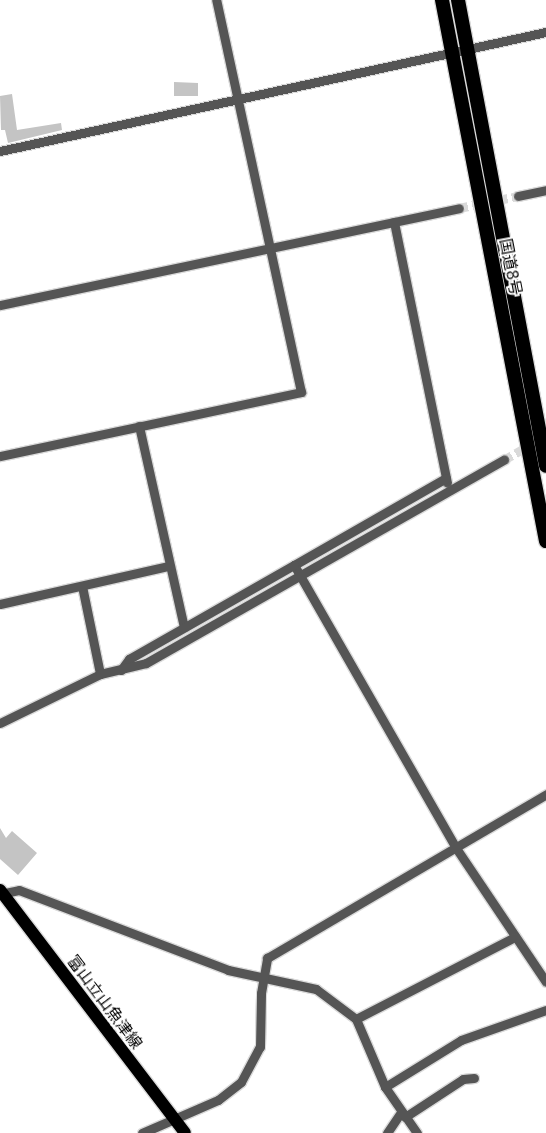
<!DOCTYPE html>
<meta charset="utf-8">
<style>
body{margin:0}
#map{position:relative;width:546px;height:1133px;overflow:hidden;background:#fff;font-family:"IBM Plex Sans","Noto Sans JP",sans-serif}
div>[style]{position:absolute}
.building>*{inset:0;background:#c4c4c4}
.minor-tunnel>*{height:9px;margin-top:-4.5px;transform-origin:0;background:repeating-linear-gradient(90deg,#d9d9d9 0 9px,transparent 0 13.5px)}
.roads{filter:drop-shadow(1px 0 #dbdbdb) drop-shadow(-1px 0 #dbdbdb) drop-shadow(0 1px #dbdbdb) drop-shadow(0 -1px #dbdbdb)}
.minor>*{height:9px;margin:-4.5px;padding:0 4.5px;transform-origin:4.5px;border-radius:4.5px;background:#555}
.primary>*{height:12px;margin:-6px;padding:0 6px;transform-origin:6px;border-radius:6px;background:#000}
.trunk>*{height:14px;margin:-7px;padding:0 7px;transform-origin:7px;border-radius:7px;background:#000}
span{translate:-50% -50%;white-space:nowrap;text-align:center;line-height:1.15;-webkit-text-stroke:4px #fff;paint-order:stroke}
.street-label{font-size:16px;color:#000}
</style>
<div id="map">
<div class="building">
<i style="clip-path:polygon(174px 82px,198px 83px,198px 96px,174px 96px)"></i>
<i style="clip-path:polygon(12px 94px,17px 130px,61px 123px,62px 130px,8px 143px,5px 130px,1px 130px,0 96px)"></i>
<i style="clip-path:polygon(0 828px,6px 838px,12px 831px,37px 853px,18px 875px,0 859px)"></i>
</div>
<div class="minor-tunnel">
<i style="left:459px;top:208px;width:60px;rotate:-11.5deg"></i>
<i style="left:504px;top:460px;width:48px;rotate:-30.3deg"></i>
</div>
<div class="roads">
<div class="minor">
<i style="left:0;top:151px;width:559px;rotate:-12.3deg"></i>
<i style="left:518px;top:196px;width:29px;rotate:-12deg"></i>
<i style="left:394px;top:222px;width:266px;rotate:78.5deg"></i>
<i style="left:0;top:305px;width:469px;rotate:-11.9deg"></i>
<i style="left:139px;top:426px;width:206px;rotate:77.4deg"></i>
<i style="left:0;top:456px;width:308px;rotate:-12deg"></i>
<i style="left:301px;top:392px;width:401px;rotate:-102.2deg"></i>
<i style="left:446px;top:478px;width:175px;rotate:150.2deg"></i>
<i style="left:294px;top:565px;width:326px;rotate:60.2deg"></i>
<i style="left:456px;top:848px;width:161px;rotate:56.1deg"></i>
<i style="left:82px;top:586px;width:90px;rotate:78.4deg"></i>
<i style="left:0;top:604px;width:173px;rotate:-12.7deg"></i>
<i style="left:121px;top:670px;width:14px;rotate:-54deg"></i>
<i style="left:129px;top:659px;width:190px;rotate:-29.7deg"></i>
<i style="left:0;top:723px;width:111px;rotate:-26.1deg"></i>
<i style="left:100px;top:674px;width:47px;rotate:-13.4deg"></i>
<i style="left:146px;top:663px;width:412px;rotate:-29.6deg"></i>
<i style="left:0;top:894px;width:19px;rotate:-12deg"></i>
<i style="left:19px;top:890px;width:224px;rotate:20.9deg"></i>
<i style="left:228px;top:970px;width:90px;rotate:12.2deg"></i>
<i style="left:316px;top:989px;width:50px;rotate:36.9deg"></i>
<i style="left:356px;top:1019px;width:74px;rotate:66.9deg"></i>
<i style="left:356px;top:1019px;width:179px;rotate:-27.3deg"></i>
<i style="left:405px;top:1117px;width:69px;rotate:-33.2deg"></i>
<i style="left:463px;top:1079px;width:11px;rotate:-5deg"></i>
<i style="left:142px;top:1133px;width:83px;rotate:-23.5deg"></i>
<i style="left:218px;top:1100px;width:29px;rotate:-38deg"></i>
<i style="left:241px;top:1082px;width:40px;rotate:-62deg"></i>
<i style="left:260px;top:1047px;width:54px;rotate:-88.9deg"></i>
<i style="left:261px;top:993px;width:36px;rotate:-80deg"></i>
<i style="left:267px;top:958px;width:324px;rotate:-30.4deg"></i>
<i style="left:387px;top:1133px;width:25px;rotate:-56deg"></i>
<i style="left:417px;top:1133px;width:56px;rotate:-124.8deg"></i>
<i style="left:385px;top:1087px;width:89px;rotate:-31.7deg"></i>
<i style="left:461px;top:1040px;width:90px;rotate:-19.4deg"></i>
</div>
<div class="primary">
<i style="left:0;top:890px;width:305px;rotate:52.7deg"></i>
</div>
<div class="trunk">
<i style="left:442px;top:0;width:551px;rotate:79.12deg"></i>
<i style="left:458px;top:0;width:474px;rotate:79.3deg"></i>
</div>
</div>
<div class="street-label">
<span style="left:511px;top:267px;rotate:79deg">国道8号</span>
<span style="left:105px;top:1002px;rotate:53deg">富山立山魚津線</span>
</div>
</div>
